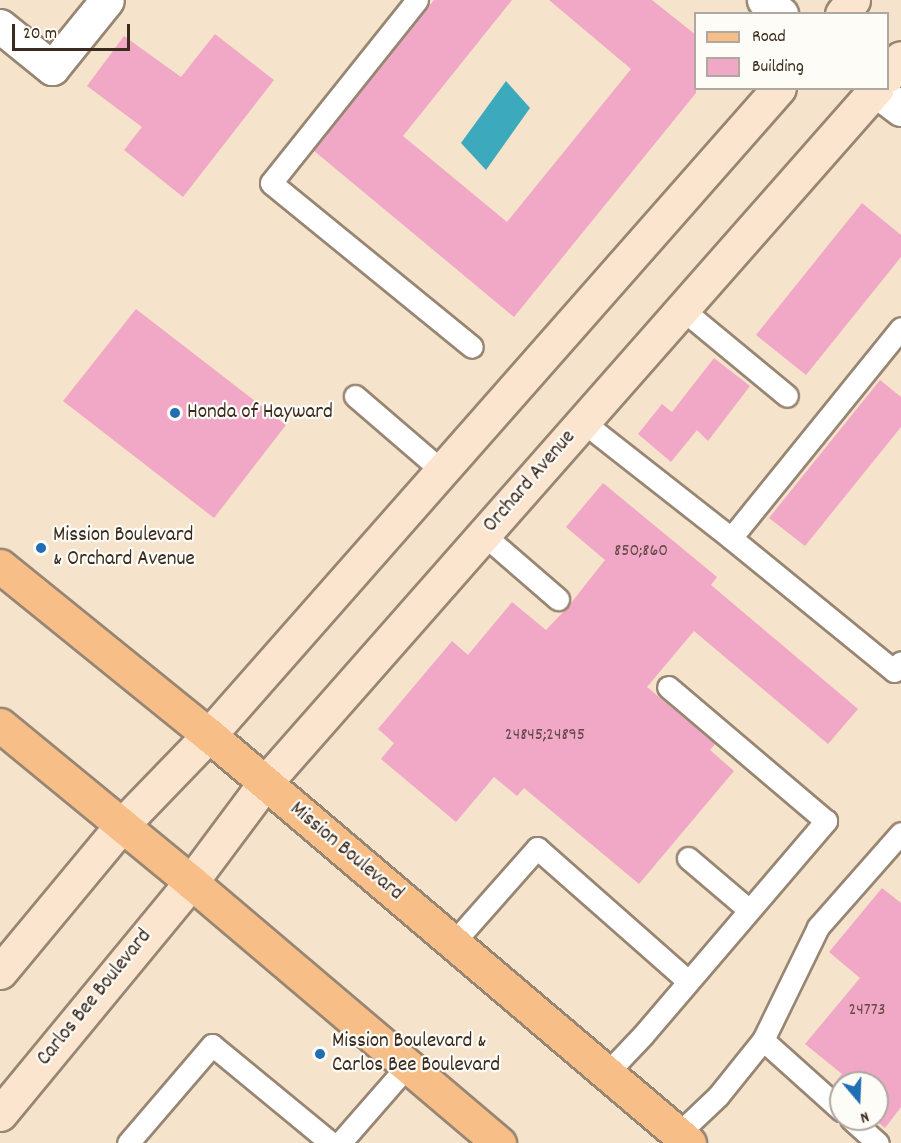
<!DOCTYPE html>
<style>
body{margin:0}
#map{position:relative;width:901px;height:1143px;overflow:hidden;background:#f5e3cb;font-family:Dekko,sans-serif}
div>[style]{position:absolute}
.water>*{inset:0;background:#3da9bc}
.building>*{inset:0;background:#f1a8c6}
.roads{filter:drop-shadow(2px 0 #988674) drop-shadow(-2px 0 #988674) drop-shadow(0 2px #988674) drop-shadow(0 -2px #988674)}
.lane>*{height:21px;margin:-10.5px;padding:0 10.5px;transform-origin:10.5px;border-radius:10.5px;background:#fff}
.street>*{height:33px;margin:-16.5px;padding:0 16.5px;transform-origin:16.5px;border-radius:16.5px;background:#fff}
.secondary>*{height:33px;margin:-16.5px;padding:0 16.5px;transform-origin:16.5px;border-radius:16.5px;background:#fce5cf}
.primary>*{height:33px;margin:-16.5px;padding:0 16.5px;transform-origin:16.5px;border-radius:16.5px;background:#f7be88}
.dots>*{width:16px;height:16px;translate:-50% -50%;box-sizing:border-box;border:3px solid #fdfcf7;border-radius:50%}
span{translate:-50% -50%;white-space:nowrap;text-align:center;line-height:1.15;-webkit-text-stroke:4.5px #fdfcf7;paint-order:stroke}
.number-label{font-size:18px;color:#684a48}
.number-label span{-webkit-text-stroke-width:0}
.poi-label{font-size:21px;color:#3b2a1e}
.left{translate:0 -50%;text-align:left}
.street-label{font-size:21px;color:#3b2a1e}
.legend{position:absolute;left:694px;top:12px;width:195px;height:78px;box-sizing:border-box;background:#fdfcf7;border:2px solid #afa8a0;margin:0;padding:8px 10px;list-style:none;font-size:18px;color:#3b2a1e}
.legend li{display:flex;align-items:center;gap:12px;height:30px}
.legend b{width:30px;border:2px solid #afa8a0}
.north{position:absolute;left:829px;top:1071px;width:60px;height:60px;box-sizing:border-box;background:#fdfcf7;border:2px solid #afa8a0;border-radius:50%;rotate:161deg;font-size:16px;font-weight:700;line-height:24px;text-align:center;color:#3b2a1e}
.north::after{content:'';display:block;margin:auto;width:21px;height:27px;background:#1f6fb2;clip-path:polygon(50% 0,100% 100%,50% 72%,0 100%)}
.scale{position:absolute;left:12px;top:24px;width:118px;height:27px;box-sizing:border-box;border:3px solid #3b2a1e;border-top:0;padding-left:8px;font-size:18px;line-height:21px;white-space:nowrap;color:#3b2a1e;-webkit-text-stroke:4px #fdfcf7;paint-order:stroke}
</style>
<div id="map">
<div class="water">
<i style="clip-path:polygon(506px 81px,530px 108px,486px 170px,461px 143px)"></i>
</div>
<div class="building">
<i style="clip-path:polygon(434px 0,512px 0,403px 136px,507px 222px,631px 69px,549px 0,652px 0,696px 35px,696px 93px,514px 317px,313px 150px)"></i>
<i style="clip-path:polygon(215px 34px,274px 80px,183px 197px,124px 150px,142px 127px,87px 86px,124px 36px,181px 77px)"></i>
<i style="clip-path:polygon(862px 203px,901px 235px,901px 257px,806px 375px,756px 335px)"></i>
<i style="clip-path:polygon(136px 309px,286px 425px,214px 518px,63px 401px)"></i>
<i style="clip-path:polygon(714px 358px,750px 386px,708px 441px,697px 430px,671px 462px,638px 434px,662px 404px,672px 412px)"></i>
<i style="clip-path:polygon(880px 380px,901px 397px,901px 427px,805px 546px,769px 518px)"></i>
<i style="clip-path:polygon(603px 483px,717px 577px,711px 585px,858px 709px,828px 744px,694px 631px,647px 687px,715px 744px,710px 750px,734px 771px,639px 884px,524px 788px,517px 796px,494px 777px,456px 822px,381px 759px,394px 743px,378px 729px,452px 641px,468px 655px,512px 602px,546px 630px,567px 608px,605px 560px,566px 527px)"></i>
<i style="clip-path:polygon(882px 888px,901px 903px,901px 1107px,885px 1128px,874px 1119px,877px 1119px,877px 1083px,841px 1083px,841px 1091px,833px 1085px,842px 1074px,805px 1044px,860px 978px,829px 952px)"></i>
</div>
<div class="roads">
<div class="lane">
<i style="left:417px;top:0;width:234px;rotate:128.6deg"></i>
<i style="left:271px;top:183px;width:259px;rotate:39.2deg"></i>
<i style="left:682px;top:309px;width:136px;rotate:39.6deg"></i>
<i style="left:355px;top:396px;width:113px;rotate:40.7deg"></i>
<i style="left:583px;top:422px;width:188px;rotate:38.1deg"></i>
<i style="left:731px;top:538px;width:210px;rotate:39.2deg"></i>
<i style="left:894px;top:671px;width:11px;rotate:-52deg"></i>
<i style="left:484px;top:535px;width:98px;rotate:40.9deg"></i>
<i style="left:731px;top:538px;width:270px;rotate:-51deg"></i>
<i style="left:688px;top:858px;width:79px;rotate:40.4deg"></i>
<i style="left:453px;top:943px;width:127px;rotate:-48.5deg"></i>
<i style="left:537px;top:848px;width:201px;rotate:41.4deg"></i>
<i style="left:763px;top:1040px;width:105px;rotate:41.9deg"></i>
<i style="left:607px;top:1073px;width:52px;rotate:-46.5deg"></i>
<i style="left:643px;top:1035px;width:282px;rotate:-49.5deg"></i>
<i style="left:826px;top:821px;width:207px;rotate:-139.7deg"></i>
<i style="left:851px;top:1119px;width:36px;rotate:42deg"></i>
<i style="left:678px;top:1134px;width:55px;rotate:-43.5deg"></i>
<i style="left:718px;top:1096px;width:72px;rotate:-51.2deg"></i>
<i style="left:763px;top:1040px;width:126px;rotate:-64deg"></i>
<i style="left:818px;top:927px;width:125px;rotate:-48.6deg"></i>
<i style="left:128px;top:1143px;width:129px;rotate:-49.4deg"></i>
<i style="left:212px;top:1045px;width:154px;rotate:39.5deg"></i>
<i style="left:340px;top:1143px;width:103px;rotate:-48.9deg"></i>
</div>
<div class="street">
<i style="left:764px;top:0;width:22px;rotate:39deg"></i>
<i style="left:0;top:26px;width:67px;rotate:38.9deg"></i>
<i style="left:52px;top:68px;width:87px;rotate:-51deg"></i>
<i style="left:873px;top:88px;width:35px;rotate:37deg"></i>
</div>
<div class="secondary">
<i style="left:842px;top:14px;width:18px;rotate:-52deg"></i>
<i style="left:888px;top:75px;width:21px;rotate:-53deg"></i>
<i style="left:0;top:972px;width:190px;rotate:-50.3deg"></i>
<i style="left:121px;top:826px;width:127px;rotate:-46deg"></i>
<i style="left:209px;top:735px;width:862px;rotate:-48.62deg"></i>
<i style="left:0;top:1114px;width:301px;rotate:-50.5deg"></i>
<i style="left:191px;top:882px;width:122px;rotate:-53.3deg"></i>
<i style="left:264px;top:784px;width:927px;rotate:-48.63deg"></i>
</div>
<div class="primary">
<i style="left:0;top:566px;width:269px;rotate:39deg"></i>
<i style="left:209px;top:735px;width:630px;rotate:40.36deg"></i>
<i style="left:0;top:725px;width:247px;rotate:39.4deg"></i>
<i style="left:191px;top:882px;width:404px;rotate:40.3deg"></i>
</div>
</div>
<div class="dots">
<i style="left:175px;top:413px;background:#1f6fb2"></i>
<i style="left:41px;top:548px;background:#1f6fb2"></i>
<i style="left:320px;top:1054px;background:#1f6fb2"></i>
</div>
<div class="number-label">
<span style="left:641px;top:552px">850;860</span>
<span style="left:545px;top:736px">24845;24895</span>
<span style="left:867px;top:1011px">24773</span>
</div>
<div class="poi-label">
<span class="left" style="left:187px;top:413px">Honda of Hayward</span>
<span class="left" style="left:53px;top:548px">Mission Boulevard<br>&amp; Orchard Avenue</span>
<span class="left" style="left:332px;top:1054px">Mission Boulevard &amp;<br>Carlos Bee Boulevard</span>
</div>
<div class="street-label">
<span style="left:530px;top:482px;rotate:-49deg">Orchard Avenue</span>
<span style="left:346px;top:852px;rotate:40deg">Mission Boulevard</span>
<span style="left:95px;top:998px;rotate:-51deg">Carlos Bee Boulevard</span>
</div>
<ul class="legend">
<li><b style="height:8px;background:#f7be88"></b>Road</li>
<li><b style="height:16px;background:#f1a8c6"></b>Building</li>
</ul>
<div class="north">N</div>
<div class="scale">20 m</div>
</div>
